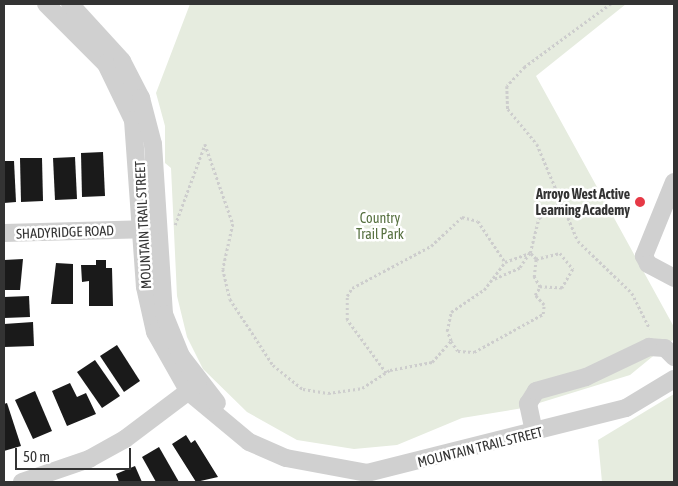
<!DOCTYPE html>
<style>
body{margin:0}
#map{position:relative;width:678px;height:486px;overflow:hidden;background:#fff;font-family:"Asap Condensed",sans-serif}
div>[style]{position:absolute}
.green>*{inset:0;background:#e6ecdf}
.building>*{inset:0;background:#1a1a1a}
.path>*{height:2.5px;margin-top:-1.25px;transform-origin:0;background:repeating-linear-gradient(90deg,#cdcdcd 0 2.5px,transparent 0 5px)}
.minor>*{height:18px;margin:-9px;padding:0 9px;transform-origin:9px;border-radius:9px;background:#d0d0d0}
.dots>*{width:14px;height:14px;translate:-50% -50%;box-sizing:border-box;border:2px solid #fff;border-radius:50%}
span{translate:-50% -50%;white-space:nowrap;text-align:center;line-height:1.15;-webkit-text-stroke:5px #fff;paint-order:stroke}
.poi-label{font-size:14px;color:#333;font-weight:700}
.right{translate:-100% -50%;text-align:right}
.park-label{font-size:14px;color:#56703f}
.street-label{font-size:14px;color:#333}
.frame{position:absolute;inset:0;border:5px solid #333;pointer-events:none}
.scale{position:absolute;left:15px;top:448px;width:116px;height:22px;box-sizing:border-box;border:2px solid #333;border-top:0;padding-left:6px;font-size:15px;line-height:18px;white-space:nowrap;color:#333;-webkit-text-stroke:4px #fff;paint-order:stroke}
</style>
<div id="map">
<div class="green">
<i style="clip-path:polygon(190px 4px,626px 4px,536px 76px,674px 327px,674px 339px,630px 375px,523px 408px,462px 418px,397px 445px,354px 449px,297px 440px,247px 412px,203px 369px,187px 337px,177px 296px,171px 168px,165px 163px,165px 126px,156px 93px)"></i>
<i style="clip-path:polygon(674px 394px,674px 482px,602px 482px,598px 440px)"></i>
</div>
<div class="building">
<i style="clip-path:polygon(103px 152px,105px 196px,82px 197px,81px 153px)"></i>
<i style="clip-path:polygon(75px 157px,77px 199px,55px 200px,53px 158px)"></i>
<i style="clip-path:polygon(20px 158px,42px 158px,43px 201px,21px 202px)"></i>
<i style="clip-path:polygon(4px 161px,14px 161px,16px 202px,4px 203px)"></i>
<i style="clip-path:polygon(23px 259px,20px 290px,4px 290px,4px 260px)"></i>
<i style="clip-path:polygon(96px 260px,106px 260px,106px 268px,112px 268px,113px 306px,89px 306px,89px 281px,82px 282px,81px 265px,96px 265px)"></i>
<i style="clip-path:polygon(56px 263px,73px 264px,73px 304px,51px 304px)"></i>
<i style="clip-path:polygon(29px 296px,30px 317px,4px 318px,4px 297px)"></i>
<i style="clip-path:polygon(33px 322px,34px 346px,4px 347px,4px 324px)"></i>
<i style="clip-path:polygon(117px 345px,140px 381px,124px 392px,100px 356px)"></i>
<i style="clip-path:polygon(95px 360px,120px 396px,102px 408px,77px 372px)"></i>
<i style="clip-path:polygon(70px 383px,77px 397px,86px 393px,96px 414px,67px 426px,52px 391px)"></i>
<i style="clip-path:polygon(35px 391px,52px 431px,33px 439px,15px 400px)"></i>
<i style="clip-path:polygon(7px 403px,21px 446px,4px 451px,4px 404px)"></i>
<i style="clip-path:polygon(186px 435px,191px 443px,195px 440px,218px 477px,196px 482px,172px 444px)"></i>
<i style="clip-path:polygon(159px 447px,179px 482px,156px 482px,142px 457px)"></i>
<i style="clip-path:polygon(135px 466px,142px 482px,119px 482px,116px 474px)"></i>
</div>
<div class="path">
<i style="left:611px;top:4px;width:107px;rotate:143.8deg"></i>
<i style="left:525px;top:67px;width:26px;rotate:133deg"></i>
<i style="left:507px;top:86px;width:23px;rotate:88deg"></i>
<i style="left:508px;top:109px;width:45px;rotate:50.4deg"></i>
<i style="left:537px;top:144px;width:105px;rotate:67.1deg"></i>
<i style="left:578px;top:241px;width:75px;rotate:43.9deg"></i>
<i style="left:632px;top:293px;width:40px;rotate:63.4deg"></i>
<i style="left:175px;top:225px;width:86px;rotate:-69.7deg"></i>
<i style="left:205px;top:144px;width:85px;rotate:70.7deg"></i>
<i style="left:233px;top:224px;width:46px;rotate:102.5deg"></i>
<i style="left:223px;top:269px;width:31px;rotate:77deg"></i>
<i style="left:230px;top:299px;width:79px;rotate:56.9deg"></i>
<i style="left:273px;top:365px;width:38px;rotate:39deg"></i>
<i style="left:303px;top:389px;width:25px;rotate:9deg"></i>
<i style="left:328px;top:393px;width:34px;rotate:-8deg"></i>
<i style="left:362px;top:388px;width:33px;rotate:-33deg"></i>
<i style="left:390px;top:370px;width:43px;rotate:-10.8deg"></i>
<i style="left:432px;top:362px;width:28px;rotate:-48deg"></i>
<i style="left:451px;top:341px;width:11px;rotate:-112deg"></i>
<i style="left:447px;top:331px;width:19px;rotate:-78deg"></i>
<i style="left:451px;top:312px;width:40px;rotate:-34deg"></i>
<i style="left:484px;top:290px;width:35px;rotate:-53deg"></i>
<i style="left:505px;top:262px;width:27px;rotate:-20deg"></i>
<i style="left:530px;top:253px;width:36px;rotate:-76deg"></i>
<i style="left:539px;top:218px;width:29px;rotate:-36deg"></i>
<i style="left:536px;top:259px;width:25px;rotate:-14deg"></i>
<i style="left:560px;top:253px;width:21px;rotate:51deg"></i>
<i style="left:573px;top:269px;width:22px;rotate:120deg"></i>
<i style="left:562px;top:288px;width:22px;rotate:-177deg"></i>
<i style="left:451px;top:341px;width:12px;rotate:55deg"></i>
<i style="left:458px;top:351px;width:16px;rotate:4deg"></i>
<i style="left:474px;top:352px;width:79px;rotate:-28.8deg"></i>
<i style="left:543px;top:314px;width:9px;rotate:-84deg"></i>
<i style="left:544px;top:305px;width:13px;rotate:-132deg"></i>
<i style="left:535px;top:295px;width:9px;rotate:-58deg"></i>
<i style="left:540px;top:287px;width:12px;rotate:-121deg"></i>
<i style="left:534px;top:277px;width:18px;rotate:-84deg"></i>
<i style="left:536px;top:259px;width:8px;rotate:-135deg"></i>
<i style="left:530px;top:253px;width:18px;rotate:124deg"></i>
<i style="left:520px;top:268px;width:30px;rotate:156deg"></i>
<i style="left:386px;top:373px;width:66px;rotate:-126.3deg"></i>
<i style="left:347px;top:320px;width:24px;rotate:-90deg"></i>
<i style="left:347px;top:296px;width:9px;rotate:-58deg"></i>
<i style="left:352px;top:288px;width:89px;rotate:-28deg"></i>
<i style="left:431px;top:246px;width:42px;rotate:-43.1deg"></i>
<i style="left:462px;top:217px;width:16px;rotate:14deg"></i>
<i style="left:478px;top:221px;width:49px;rotate:56.6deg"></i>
</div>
<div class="minor">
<i style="left:46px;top:4px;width:85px;rotate:45deg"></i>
<i style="left:106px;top:64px;width:62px;rotate:64.3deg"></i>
<i style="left:133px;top:120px;width:167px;rotate:85.9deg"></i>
<i style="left:145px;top:287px;width:46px;rotate:77.5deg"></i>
<i style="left:155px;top:332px;width:69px;rotate:60.5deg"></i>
<i style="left:189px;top:392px;width:78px;rotate:39.8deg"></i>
<i style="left:249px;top:442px;width:40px;rotate:23.4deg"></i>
<i style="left:286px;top:458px;width:82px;rotate:10.5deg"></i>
<i style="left:367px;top:473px;width:267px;rotate:-14.1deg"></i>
<i style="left:626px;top:408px;width:56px;rotate:-31.1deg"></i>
<i style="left:70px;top:4px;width:77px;rotate:47.6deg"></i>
<i style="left:122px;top:61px;width:42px;rotate:62.8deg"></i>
<i style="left:141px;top:98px;width:48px;rotate:75.4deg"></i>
<i style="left:153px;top:144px;width:170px;rotate:86.3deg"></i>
<i style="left:164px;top:314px;width:45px;rotate:68deg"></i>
<i style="left:181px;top:356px;width:59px;rotate:52.5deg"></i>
<i style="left:674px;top:182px;width:80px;rotate:112.1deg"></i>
<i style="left:644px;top:256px;width:9px;rotate:63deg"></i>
<i style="left:648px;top:264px;width:30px;rotate:28deg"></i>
<i style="left:4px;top:233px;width:147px;rotate:-1.6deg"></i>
<i style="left:533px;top:427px;width:24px;rotate:-102deg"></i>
<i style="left:528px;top:404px;width:15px;rotate:-58deg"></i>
<i style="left:536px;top:391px;width:52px;rotate:-15.6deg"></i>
<i style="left:586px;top:377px;width:70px;rotate:-25.5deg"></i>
<i style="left:649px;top:347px;width:16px;rotate:4deg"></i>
<i style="left:665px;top:348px;width:13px;rotate:45deg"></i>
<i style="left:22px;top:482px;width:71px;rotate:-18.9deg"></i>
<i style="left:89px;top:459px;width:41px;rotate:-29.1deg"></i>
<i style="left:125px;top:439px;width:91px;rotate:-37deg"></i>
</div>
<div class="dots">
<i style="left:640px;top:202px;background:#e63946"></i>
</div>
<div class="poi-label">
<span class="right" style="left:630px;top:202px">Arroyo West Active<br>Learning Academy</span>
</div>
<div class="park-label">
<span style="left:380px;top:226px">Country<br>Trail Park</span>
</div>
<div class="street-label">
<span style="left:143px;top:225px;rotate:-93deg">MOUNTAIN TRAIL STREET</span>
<span style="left:65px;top:232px;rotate:-2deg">SHADYRIDGE ROAD</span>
<span style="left:480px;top:447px;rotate:-14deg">MOUNTAIN TRAIL STREET</span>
</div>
<div class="frame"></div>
<div class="scale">50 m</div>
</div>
